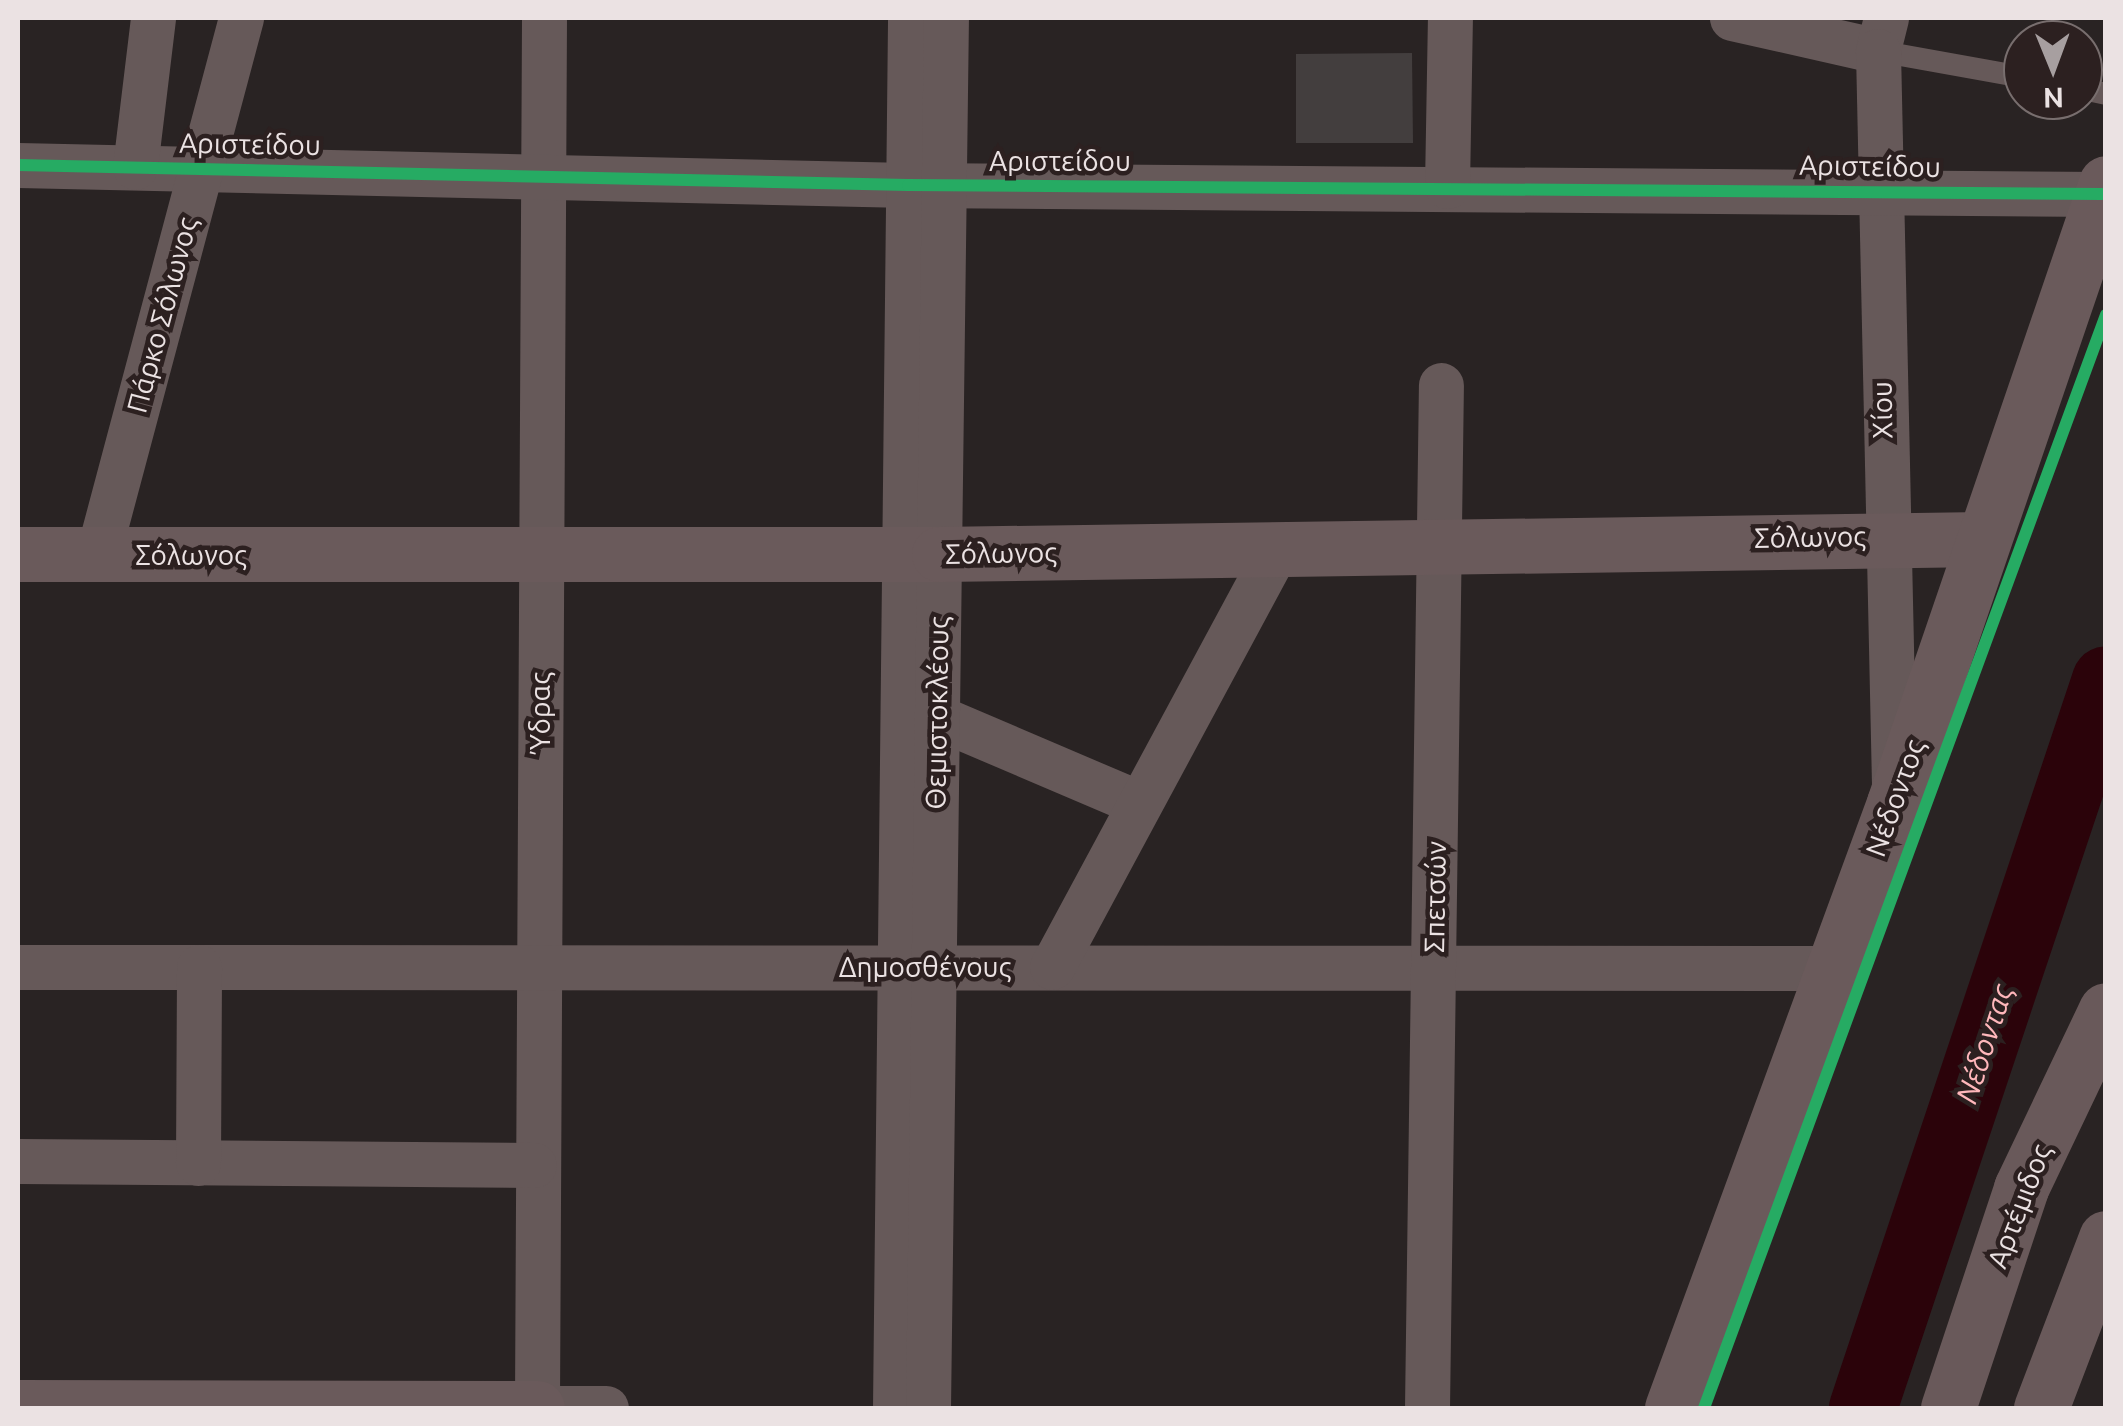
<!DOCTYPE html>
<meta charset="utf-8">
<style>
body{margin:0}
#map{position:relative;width:2123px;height:1426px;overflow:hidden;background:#292323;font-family:Ubuntu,sans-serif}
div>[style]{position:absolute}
.river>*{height:68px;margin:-34px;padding:0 34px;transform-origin:34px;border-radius:34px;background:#2b030a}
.building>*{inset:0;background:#433e3e}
.lane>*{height:22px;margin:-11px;padding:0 11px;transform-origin:11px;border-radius:11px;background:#665959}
.street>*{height:45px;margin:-22.5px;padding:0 22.5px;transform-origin:22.5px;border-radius:22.5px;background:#665959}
.secondary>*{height:55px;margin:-27.5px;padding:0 27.5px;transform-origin:27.5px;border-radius:27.5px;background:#6a5a5b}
.primary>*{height:55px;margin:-27.5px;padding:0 27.5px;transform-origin:27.5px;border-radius:27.5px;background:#69595a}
.cycleway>*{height:12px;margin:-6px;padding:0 6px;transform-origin:6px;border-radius:6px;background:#26ab63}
span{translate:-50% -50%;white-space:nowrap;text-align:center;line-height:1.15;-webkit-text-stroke:9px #2c2020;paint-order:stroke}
.street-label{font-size:28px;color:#ebe2e3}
.water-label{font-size:30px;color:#ffb7bb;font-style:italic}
.frame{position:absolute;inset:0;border:20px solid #ebe2e3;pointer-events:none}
.north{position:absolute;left:2003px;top:20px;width:100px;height:100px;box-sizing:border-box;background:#2c2020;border:2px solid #786e6e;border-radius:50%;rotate:179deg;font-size:28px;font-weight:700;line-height:40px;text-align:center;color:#ebe2e3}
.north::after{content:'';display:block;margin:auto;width:35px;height:45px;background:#a79fa0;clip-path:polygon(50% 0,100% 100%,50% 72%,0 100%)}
</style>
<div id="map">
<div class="river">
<i style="left:1863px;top:1408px;width:767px;rotate:-71.54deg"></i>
</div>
<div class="building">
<i style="clip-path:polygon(1412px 53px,1413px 143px,1296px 143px,1296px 54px)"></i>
</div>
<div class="lane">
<i style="left:1878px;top:51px;width:147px;rotate:10.2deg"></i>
<i style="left:2083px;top:89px;width:24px;rotate:12deg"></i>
</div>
<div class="street">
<i style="left:544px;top:18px;width:1390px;rotate:90.29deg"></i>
<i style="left:537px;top:1408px;width:69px"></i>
<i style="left:1732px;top:18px;width:150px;rotate:12.7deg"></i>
<i style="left:1886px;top:18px;width:34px;rotate:104deg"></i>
<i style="left:1878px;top:51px;width:735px;rotate:88.75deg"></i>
<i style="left:18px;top:165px;width:890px;rotate:1.29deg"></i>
<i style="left:908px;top:185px;width:1194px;rotate:0.43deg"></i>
<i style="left:135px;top:167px;width:150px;rotate:-83.1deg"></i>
<i style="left:1447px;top:186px;width:168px;rotate:-89deg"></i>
<i style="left:98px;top:554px;width:555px;rotate:-75.06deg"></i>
<i style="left:937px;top:717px;width:220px;rotate:23.1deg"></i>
<i style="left:18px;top:967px;width:1815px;rotate:0.03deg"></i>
<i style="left:1052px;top:967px;width:476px;rotate:-61.7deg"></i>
<i style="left:18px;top:1161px;width:516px;rotate:0.44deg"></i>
<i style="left:198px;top:1163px;width:196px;rotate:-89.7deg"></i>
<i style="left:895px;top:1408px;width:1390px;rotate:-89.38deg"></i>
<i style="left:928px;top:1408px;width:1390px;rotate:-89.26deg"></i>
<i style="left:1427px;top:1408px;width:1023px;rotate:-89.22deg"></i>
</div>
<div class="secondary">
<i style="left:18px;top:554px;width:921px"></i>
<i style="left:939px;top:554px;width:1044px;rotate:-0.82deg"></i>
<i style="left:18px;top:1407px;width:519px;rotate:0.11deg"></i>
<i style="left:1672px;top:1408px;width:644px;rotate:-69.85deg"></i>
<i style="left:1894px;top:803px;width:655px;rotate:-71.12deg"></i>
</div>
<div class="primary">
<i style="left:1948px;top:1408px;width:232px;rotate:-71.6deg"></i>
<i style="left:2021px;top:1188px;width:197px;rotate:-64.5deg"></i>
<i style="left:2041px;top:1408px;width:182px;rotate:-69.1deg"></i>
</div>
<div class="cycleway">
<i style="left:18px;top:165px;width:890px;rotate:1.29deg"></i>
<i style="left:908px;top:185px;width:1194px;rotate:0.43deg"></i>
<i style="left:1704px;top:1408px;width:1165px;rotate:-69.81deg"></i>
</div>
<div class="street-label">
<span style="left:250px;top:144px;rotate:1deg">Αριστείδου</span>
<span style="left:1060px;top:161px">Αριστείδου</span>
<span style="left:1870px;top:166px;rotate:1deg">Αριστείδου</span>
<span style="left:162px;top:315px;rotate:-75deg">Πάρκο Σόλωνος</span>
<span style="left:1882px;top:410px;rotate:-91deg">Χίου</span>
<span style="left:1810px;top:537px;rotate:-1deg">Σόλωνος</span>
<span style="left:1001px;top:553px;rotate:-1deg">Σόλωνος</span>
<span style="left:191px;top:555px">Σόλωνος</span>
<span style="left:540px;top:713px;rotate:-90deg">Ύδρας</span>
<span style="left:937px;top:713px;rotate:-89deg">Θεμιστοκλέους</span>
<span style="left:1895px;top:798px;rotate:-70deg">Νέδοντος</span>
<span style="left:1435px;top:897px;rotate:-89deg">Σπετσών</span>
<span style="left:925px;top:967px">Δημοσθένους</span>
<span style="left:2019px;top:1206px;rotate:-69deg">Αρτέμιδος</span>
</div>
<div class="water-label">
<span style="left:1984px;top:1044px;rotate:-72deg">Νέδoντας</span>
</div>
<div class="frame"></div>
<div class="north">N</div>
</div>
